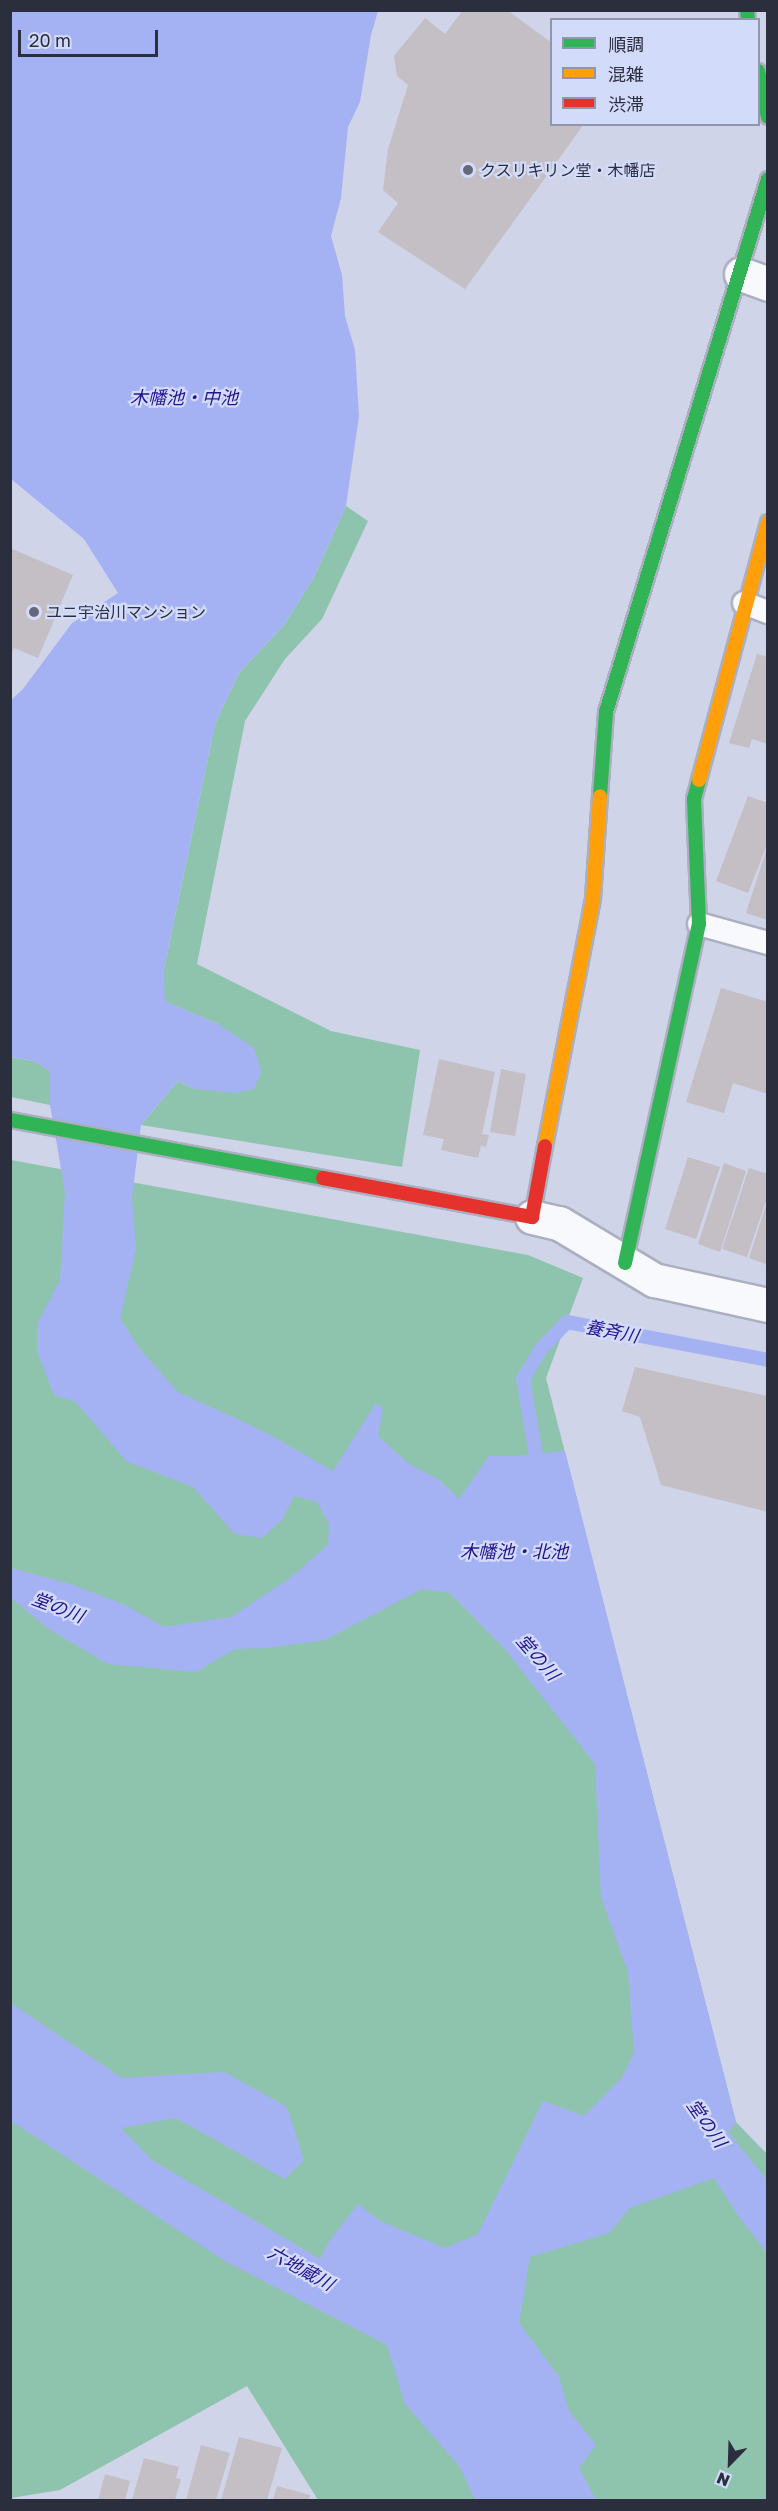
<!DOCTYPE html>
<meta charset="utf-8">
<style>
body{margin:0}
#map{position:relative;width:778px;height:2511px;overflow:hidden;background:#cfd4e9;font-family:"Golos Text","Noto Sans JP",sans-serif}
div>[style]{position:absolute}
.green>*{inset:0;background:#8ec4ad}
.water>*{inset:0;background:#a4b2f4}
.stream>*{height:14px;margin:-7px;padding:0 7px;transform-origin:7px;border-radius:7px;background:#a4b2f4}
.building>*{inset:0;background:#c4bec5}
.roads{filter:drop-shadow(2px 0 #abafc0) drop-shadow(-2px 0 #abafc0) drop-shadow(0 2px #abafc0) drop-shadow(0 -2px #abafc0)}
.lane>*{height:22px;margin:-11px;padding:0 11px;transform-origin:11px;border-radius:11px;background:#f8f9fc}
.street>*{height:33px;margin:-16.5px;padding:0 16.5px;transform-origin:16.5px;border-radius:16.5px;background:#f8f9fc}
.fast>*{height:14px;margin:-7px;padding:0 7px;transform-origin:7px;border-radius:7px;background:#30b455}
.slow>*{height:14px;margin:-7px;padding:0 7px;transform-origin:7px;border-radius:7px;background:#ff9f0a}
.jam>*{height:14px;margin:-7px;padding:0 7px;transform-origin:7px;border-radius:7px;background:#e5322d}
.dots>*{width:16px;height:16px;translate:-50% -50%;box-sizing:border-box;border:3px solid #d3dbfa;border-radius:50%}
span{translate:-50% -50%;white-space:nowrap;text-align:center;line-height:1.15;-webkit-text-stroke:4.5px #d3dbfa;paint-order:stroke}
.poi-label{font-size:16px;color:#2b2e3d}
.left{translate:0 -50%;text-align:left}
.water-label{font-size:18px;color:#22128e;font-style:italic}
.frame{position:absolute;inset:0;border:12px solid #2b2e3d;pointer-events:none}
.legend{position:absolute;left:550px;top:18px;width:210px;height:108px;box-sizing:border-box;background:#d3dbfa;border:2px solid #9096ae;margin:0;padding:8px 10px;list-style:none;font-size:18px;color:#2b2e3d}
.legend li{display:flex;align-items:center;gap:12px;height:30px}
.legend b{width:30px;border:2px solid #9096ae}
.north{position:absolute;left:700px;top:2433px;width:60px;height:60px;-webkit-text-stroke:4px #d3dbfa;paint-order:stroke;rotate:203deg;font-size:16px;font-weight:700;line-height:24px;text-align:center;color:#2b2e3d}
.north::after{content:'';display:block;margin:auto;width:21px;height:27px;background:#2b2e3d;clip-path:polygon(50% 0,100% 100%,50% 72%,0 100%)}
.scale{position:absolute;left:18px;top:30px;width:140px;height:27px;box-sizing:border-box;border:3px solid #2b2e3d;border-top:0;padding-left:8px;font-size:18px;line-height:21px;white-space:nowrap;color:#2b2e3d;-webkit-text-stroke:4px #d3dbfa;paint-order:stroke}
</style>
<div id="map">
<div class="green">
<i style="clip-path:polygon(346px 506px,368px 521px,322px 619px,285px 659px,245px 721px,197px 964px,331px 1031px,420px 1050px,402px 1167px,141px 1125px,178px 1081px,195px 1089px,218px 1024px,164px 1001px,164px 969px,215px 724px,239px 673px,284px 625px,313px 579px)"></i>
<i style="clip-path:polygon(10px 1057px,34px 1061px,50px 1071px,50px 1105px,11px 1097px)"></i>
<i style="clip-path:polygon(11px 1160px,528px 1255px,583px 1278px,546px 1378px,736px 2122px,767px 2154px,767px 2500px,318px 2500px,247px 2386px,60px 2490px,11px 2498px)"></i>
</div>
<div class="water">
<i style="clip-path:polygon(11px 11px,378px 11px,371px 35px,360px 102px,348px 127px,341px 198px,331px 236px,342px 275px,345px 316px,355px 350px,359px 416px,346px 506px,313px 579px,284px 625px,239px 673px,215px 724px,164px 969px,165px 1001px,218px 1024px,254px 1048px,261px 1072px,254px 1089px,236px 1093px,195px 1089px,178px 1081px,141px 1125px,132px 1198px,136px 1249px,120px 1318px,139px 1348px,178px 1392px,263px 1431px,333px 1471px,376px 1403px,383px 1409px,378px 1436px,409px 1464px,438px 1479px,459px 1499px,489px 1456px,515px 1456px,565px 1451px,736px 2122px,728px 2132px,768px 2181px,767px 2253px,739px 2217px,714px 2178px,630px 2208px,609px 2233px,530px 2257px,519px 2323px,559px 2377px,569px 2411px,596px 2445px,579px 2468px,596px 2500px,475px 2500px,460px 2467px,405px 2404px,387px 2345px,225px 2261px,11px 2121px,11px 2003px,122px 2078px,224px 2072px,287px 2107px,304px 2160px,285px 2179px,176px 2118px,121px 2128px,152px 2160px,320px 2259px,330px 2240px,358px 2204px,380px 2221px,445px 2248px,478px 2234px,543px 2101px,584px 2116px,623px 2076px,634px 2052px,628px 1972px,601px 1897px,595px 1764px,504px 1648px,450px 1593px,422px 1589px,325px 1640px,266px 1648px,235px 1649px,196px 1672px,108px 1664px,49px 1629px,11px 1598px,11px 1568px,71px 1584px,125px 1605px,164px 1627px,231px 1617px,290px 1578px,328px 1545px,329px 1524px,317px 1502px,294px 1496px,282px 1520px,262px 1538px,235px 1534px,193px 1487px,126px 1461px,76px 1402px,54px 1395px,37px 1351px,37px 1324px,60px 1280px,65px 1192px,50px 1105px,50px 1071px,34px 1061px,11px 1057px,10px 701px,23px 689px,72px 623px,118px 593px,84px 539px,11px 479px)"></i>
</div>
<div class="stream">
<i style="left:536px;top:1455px;width:77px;rotate:-99.7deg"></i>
<i style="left:523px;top:1379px;width:35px;rotate:-59deg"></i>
<i style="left:541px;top:1349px;width:37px;rotate:-46deg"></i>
<i style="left:567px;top:1322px;width:205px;rotate:10.7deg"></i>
</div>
<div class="building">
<i style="clip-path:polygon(463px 10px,507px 10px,552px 43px,552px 124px,584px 124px,465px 289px,378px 232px,398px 203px,383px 190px,388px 149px,408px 85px,397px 76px,394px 56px,425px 18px,445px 34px)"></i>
<i style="clip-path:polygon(10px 548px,73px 575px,38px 658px,14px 648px,10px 658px)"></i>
<i style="clip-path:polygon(757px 654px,768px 657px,768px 744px,752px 739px,749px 748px,729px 743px)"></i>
<i style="clip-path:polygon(748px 796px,768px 803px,768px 842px,748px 893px,716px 881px)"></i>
<i style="clip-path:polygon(767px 848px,768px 848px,768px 920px,746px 913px)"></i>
<i style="clip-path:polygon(721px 988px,768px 1002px,768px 1094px,733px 1083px,724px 1113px,686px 1102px)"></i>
<i style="clip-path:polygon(439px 1059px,495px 1072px,482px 1134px,489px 1135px,486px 1147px,481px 1145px,478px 1158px,441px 1150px,444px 1139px,423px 1135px)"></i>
<i style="clip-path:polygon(501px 1069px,526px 1074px,515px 1136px,490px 1132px)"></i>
<i style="clip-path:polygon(688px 1157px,720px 1167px,696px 1239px,665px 1229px)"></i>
<i style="clip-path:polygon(724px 1163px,746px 1171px,720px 1252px,698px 1244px)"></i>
<i style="clip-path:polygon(749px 1168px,768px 1174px,768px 1195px,747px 1257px,722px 1249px)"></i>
<i style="clip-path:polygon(767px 1202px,768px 1202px,768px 1265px,749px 1258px)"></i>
<i style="clip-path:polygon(635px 1367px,768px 1396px,768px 1512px,661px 1485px,640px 1417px,622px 1411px)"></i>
<i style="clip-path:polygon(239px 2437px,282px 2448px,267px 2500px,221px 2500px)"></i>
<i style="clip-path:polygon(201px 2445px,230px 2453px,216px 2500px,186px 2500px)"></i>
<i style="clip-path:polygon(144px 2458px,179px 2467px,176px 2478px,181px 2479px,175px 2500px,132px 2500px)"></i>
<i style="clip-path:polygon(105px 2474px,130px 2481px,125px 2500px,98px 2500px)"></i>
<i style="clip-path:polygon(277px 2486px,310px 2495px,309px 2500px,273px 2500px)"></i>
</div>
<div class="roads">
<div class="lane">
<i style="left:744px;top:603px;width:26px;rotate:21deg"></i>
<i style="left:699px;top:924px;width:72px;rotate:15.4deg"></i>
</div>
<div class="street">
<i style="left:741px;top:274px;width:29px;rotate:20deg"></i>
<i style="left:532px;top:1217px;width:28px;rotate:13deg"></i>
<i style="left:559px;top:1223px;width:111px;rotate:31deg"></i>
<i style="left:654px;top:1280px;width:117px;rotate:12.4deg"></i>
</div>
<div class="fast">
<i style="left:747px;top:10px;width:10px;rotate:84deg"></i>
<i style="left:758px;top:71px;width:47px;rotate:77.7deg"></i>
<i style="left:600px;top:796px;width:84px;rotate:-85.9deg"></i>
<i style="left:606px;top:712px;width:557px;rotate:-73.09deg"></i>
<i style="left:10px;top:1120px;width:318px;rotate:10.5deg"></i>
<i style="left:625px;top:1263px;width:347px;rotate:-77.7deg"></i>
<i style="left:699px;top:924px;width:125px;rotate:-92.3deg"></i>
<i style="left:694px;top:799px;width:20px;rotate:-75deg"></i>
</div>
<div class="slow">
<i style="left:699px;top:780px;width:267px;rotate:-75deg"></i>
<i style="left:545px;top:1146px;width:253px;rotate:-79deg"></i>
<i style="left:593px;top:898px;width:102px;rotate:-86.1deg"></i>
</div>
<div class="jam">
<i style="left:323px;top:1178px;width:213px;rotate:10.6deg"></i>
<i style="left:532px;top:1217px;width:72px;rotate:-79.6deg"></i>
</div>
</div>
<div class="dots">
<i style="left:468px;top:170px;background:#646879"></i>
<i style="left:34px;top:612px;background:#646879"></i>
</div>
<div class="poi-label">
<span class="left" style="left:480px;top:170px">クスリキリン堂・木幡店</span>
<span class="left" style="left:46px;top:612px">ユニ宇治川マンション</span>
</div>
<div class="water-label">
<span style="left:184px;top:397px">木幡池・中池</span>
<span style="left:612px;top:1331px;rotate:11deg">養斉川</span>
<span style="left:514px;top:1551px">木幡池・北池</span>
<span style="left:58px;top:1607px;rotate:21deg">堂の川</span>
<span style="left:538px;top:1657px;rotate:49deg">堂の川</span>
<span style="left:707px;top:2123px;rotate:55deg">堂の川</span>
<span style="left:301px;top:2268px;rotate:29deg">六地蔵川</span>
</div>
<div class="frame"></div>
<ul class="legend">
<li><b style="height:8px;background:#30b455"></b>順調</li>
<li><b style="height:8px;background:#ff9f0a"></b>混雑</li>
<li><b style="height:8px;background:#e5322d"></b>渋滞</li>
</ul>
<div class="north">N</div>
<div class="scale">20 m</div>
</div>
